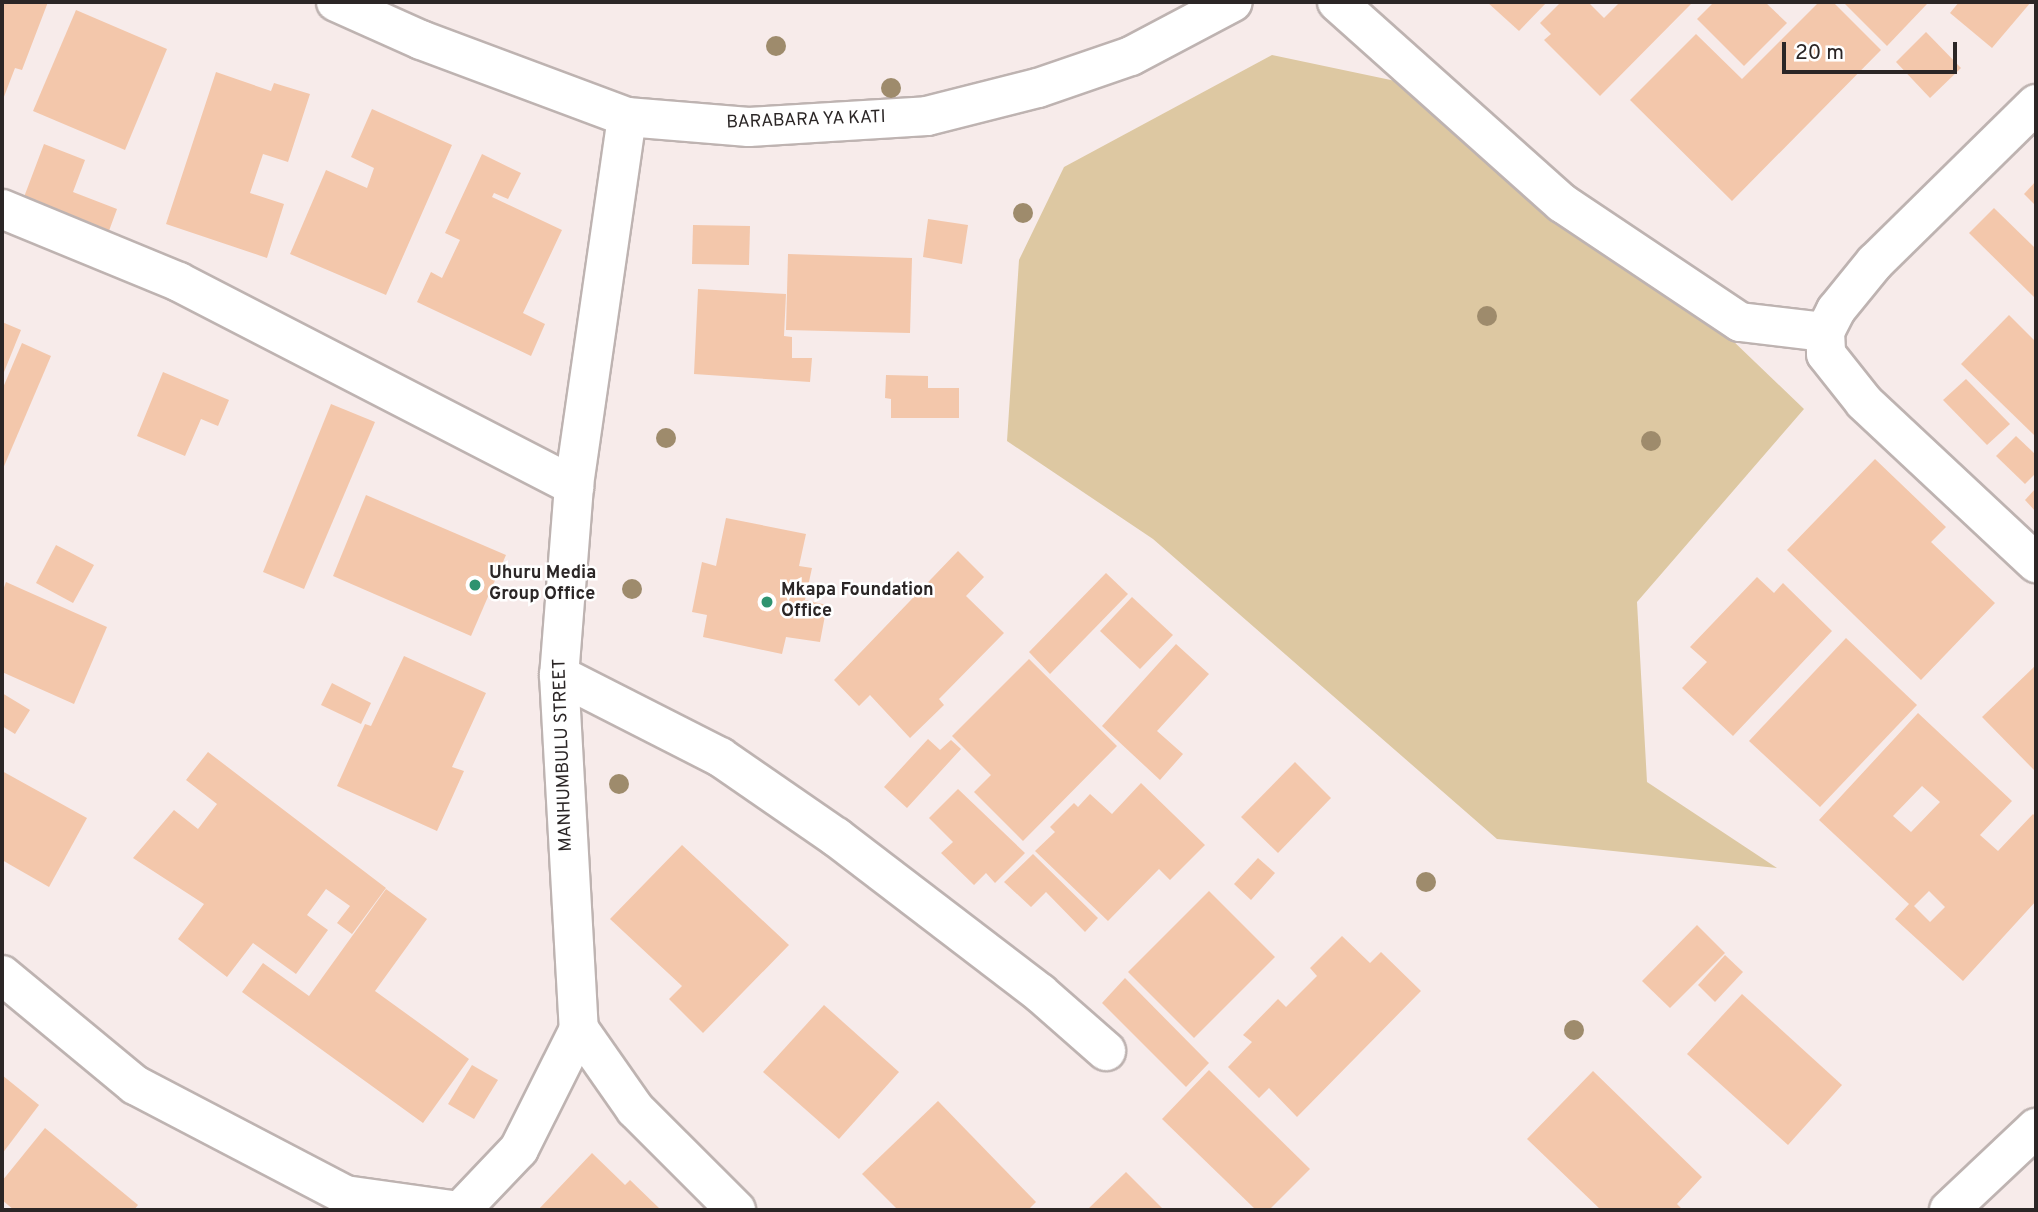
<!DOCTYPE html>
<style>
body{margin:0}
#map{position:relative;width:2038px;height:1212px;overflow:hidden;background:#f7ebea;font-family:Overpass,sans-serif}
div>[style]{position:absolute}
.green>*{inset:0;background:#ddc8a2}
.building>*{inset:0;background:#f3c7ab}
.roads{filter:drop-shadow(2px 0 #beb3b1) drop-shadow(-2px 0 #beb3b1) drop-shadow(0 2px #beb3b1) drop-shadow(0 -2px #beb3b1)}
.minor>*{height:38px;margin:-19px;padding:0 19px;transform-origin:19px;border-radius:19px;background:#fff}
.trees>*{width:20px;height:20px;margin:-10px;border-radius:50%;background:#9e8b6c}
.dots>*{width:19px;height:19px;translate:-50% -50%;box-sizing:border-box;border:4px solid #fff;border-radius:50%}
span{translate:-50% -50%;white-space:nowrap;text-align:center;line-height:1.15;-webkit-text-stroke:5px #fff;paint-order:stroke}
.street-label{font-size:18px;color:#2b2626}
.poi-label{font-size:18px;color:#2b2626;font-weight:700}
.left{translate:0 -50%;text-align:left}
.frame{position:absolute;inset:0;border:4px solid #2b2626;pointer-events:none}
.scale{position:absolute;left:1782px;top:42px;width:175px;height:32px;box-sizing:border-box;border:4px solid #2b2626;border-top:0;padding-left:9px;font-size:21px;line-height:24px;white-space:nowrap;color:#2b2626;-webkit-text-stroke:5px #fff;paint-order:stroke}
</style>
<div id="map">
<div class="green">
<i style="clip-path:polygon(1272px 55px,1405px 83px,1656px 267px,1804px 409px,1637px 602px,1647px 782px,1777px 868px,1497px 839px,1153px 539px,1007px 441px,1019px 260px,1064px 167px)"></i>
</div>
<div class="building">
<i style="clip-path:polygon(2px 2px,48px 2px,22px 70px,15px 68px,2px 102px)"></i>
<i style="clip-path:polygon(1487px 2px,1547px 2px,1519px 31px)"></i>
<i style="clip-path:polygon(1561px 2px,1588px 2px,1604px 18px,1620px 2px,1691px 4px,1600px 96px,1544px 40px,1551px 34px,1540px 23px)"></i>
<i style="clip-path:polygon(1714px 2px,1765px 2px,1787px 23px,1744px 66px,1697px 19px)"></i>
<i style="clip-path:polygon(1819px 2px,1833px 2px,1881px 50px,1732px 201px,1630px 100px,1696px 34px,1742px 79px)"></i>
<i style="clip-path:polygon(1843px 2px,1924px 2px,1927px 4px,1887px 46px)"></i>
<i style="clip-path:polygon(1959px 2px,2031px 2px,1992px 48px,1950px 13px)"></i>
<i style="clip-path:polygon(76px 10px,167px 49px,125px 150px,33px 111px)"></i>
<i style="clip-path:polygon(1926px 32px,1961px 68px,1930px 98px,1896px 62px)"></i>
<i style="clip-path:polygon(216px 72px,271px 91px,274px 83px,310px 94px,288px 162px,263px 154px,250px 193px,284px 204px,267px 258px,166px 224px)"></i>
<i style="clip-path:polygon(372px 109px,452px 145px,386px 295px,290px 254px,326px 170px,367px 188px,374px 168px,351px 157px)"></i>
<i style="clip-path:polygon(44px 144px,85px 160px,73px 192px,117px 209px,106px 239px,21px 205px)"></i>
<i style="clip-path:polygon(482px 154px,521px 173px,508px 199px,494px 193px,492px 197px,562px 230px,523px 313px,545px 324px,531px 356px,417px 302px,431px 272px,442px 278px,460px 240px,445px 233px)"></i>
<i style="clip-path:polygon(2036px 181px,2036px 206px,2024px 194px)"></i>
<i style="clip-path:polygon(1994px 208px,2036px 249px,2036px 299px,1969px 233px)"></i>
<i style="clip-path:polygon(928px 219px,968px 225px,962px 264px,923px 257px)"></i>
<i style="clip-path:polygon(693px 225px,750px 226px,749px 265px,692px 264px)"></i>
<i style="clip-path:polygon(788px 254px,912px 258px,910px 333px,786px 330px)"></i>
<i style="clip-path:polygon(698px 289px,786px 294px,784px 336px,792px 337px,792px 358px,812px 358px,810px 382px,694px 374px)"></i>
<i style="clip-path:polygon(2009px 315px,2036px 342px,2036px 437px,1961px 364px)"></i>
<i style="clip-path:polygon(2px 322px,21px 330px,2px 377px)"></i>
<i style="clip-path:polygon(22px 343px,51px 356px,2px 471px,2px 390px)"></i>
<i style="clip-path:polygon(163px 372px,229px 400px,218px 426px,201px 419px,185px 456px,137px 436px)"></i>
<i style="clip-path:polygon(886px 375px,928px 376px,928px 388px,959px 388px,959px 418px,891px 418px,891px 399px,885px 398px)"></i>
<i style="clip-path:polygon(1966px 379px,2010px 424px,1987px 445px,1943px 400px)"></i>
<i style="clip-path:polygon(331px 404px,375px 422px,304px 589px,263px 572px)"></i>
<i style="clip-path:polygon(2016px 436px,2036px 455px,2036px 473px,2025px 484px,1996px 456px)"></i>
<i style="clip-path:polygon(1875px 459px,1946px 527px,1931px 542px,1995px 603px,1921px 680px,1787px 550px)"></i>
<i style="clip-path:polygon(2036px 488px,2036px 512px,2025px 500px)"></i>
<i style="clip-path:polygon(366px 495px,506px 555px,471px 636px,333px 576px)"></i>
<i style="clip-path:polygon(726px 518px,806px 534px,799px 566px,812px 568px,805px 600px,827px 605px,820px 642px,786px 637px,782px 654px,703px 637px,707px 615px,692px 612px,702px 562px,716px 566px)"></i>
<i style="clip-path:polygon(56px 545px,94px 565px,73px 603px,36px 583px)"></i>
<i style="clip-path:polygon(958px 551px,984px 577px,966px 596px,1004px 633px,939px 699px,944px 705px,910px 738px,870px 695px,859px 706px,834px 680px)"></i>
<i style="clip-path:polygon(1106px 573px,1128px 594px,1050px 674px,1029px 652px)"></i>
<i style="clip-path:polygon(1757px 577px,1774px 593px,1783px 583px,1832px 631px,1733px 736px,1682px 688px,1707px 662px,1690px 647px)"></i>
<i style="clip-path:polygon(6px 582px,107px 627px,74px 704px,2px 672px,2px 593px)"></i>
<i style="clip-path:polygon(1132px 597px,1173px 635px,1140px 669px,1100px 631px)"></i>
<i style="clip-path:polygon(1846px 638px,1917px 705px,1820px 807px,1749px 741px)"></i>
<i style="clip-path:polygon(1176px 644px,1209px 674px,1157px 731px,1183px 754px,1160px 780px,1102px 726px)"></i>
<i style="clip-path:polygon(404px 656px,486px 693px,452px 767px,464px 771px,437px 831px,337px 786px,365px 724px,371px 726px)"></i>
<i style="clip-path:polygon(1029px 659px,1117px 746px,1023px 841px,974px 792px,991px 775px,952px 736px)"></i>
<i style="clip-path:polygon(2036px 665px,2036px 768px,2034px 770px,1982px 717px)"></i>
<i style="clip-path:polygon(332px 683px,371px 703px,361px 724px,321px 705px)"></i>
<i style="clip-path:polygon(2px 693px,30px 710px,15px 734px,2px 726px)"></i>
<i style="clip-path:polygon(evenodd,1918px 713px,2012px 801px,1980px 835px,1998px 851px,2033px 814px,2036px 817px,2036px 901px,1963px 981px,1895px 919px,1909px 904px,1819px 820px,1918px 713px,1922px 786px,1940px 802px,1911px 832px,1893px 816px,1922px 786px,1918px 713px,1929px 891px,1945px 907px,1930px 922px,1914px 906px,1929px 891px)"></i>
<i style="clip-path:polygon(928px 739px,940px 750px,951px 740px,961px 749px,907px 808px,884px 787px)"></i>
<i style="clip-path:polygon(208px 752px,386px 888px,352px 934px,337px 923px,350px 906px,326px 889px,307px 915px,328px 930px,296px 974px,253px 943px,227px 977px,178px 939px,204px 904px,133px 858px,174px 810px,198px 829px,217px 804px,186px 780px)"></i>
<i style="clip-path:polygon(1295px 762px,1331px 798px,1278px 853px,1241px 817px)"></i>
<i style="clip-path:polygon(2px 771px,87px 818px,49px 887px,2px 860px)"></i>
<i style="clip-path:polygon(1141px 783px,1205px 845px,1170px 880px,1159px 869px,1108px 921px,1035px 851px,1055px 832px,1050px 827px,1074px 803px,1078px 807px,1090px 794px,1112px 814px)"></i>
<i style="clip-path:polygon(958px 789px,1025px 853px,995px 883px,986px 873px,974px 885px,941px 853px,953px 842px,929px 818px)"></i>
<i style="clip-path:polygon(682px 845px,789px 945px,703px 1033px,669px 999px,682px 986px,610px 919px)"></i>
<i style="clip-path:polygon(1033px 854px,1098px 918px,1085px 932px,1046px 892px,1031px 907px,1004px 882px)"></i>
<i style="clip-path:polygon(1258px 858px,1275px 873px,1251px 900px,1234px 884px)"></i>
<i style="clip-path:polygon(386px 889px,427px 919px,375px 991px,469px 1059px,423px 1123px,242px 992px,263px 963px,309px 996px)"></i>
<i style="clip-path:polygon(1209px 891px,1275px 957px,1194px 1038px,1128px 972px)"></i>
<i style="clip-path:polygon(1697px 925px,1725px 953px,1670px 1008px,1642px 981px)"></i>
<i style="clip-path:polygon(1342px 936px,1370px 963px,1381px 952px,1421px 991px,1297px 1117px,1269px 1088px,1259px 1098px,1228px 1067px,1252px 1042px,1243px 1035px,1278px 999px,1286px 1007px,1317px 976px,1310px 968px)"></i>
<i style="clip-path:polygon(1725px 955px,1743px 972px,1715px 1002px,1698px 985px)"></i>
<i style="clip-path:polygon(1125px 978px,1209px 1063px,1186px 1087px,1102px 1003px)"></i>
<i style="clip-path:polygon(1742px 994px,1842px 1085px,1788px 1145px,1687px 1054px)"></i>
<i style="clip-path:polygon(824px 1005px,899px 1072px,839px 1139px,763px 1072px)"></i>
<i style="clip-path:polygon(472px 1065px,498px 1080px,474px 1119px,448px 1104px)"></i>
<i style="clip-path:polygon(1209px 1070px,1310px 1169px,1269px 1210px,1256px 1210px,1162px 1119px)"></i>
<i style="clip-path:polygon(1593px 1071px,1702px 1177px,1677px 1204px,1683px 1210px,1601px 1210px,1527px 1139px)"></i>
<i style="clip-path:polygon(2px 1075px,39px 1105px,2px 1154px)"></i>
<i style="clip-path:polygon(938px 1101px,1036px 1202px,1028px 1210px,898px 1210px,862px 1174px)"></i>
<i style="clip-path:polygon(45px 1128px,138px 1205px,134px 1210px,14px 1210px,2px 1200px,2px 1181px)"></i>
<i style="clip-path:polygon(592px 1153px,625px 1185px,630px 1180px,659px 1208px,538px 1210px)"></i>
<i style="clip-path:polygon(1126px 1172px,1164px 1210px,1087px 1210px)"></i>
</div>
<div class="roads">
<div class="minor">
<i style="left:336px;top:2px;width:93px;rotate:24.1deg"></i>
<i style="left:421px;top:40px;width:220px;rotate:20.5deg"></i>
<i style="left:627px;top:117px;width:122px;rotate:4.7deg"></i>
<i style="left:749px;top:127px;width:178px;rotate:-3.5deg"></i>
<i style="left:927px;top:116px;width:114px;rotate:-14.2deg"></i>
<i style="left:1038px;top:88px;width:98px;rotate:-19deg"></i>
<i style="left:1131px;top:56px;width:115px;rotate:-27.9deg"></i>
<i style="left:1337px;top:2px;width:302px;rotate:41.8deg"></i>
<i style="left:1562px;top:203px;width:214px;rotate:33.8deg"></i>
<i style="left:1740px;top:322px;width:86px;rotate:6.7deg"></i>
<i style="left:2036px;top:104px;width:226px;rotate:135.5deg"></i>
<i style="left:1875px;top:262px;width:62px;rotate:129.1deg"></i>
<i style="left:1836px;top:310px;width:25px;rotate:117deg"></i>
<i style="left:1825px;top:332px;width:22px;rotate:87deg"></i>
<i style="left:1826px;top:354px;width:61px;rotate:51.6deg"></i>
<i style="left:1864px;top:402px;width:236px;rotate:43.1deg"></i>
<i style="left:627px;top:117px;width:373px;rotate:98.2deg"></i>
<i style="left:574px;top:486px;width:190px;rotate:94.5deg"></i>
<i style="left:559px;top:675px;width:355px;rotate:86.8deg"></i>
<i style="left:579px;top:1029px;width:98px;rotate:55deg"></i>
<i style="left:635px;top:1109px;width:143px;rotate:45deg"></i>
<i style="left:2px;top:209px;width:191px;rotate:22.4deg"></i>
<i style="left:179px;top:282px;width:445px;rotate:27.3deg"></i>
<i style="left:559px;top:675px;width:181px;rotate:27deg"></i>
<i style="left:720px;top:757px;width:141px;rotate:34.6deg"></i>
<i style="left:836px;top:837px;width:257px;rotate:37.4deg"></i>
<i style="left:1040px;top:993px;width:88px;rotate:41.3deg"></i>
<i style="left:2px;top:975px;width:173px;rotate:39.6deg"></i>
<i style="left:135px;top:1085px;width:237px;rotate:27.6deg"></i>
<i style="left:345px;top:1195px;width:108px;rotate:8deg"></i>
<i style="left:461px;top:1210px;width:84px;rotate:-46.4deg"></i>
<i style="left:519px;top:1149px;width:134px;rotate:-63.4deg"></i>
<i style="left:1949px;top:1210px;width:120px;rotate:-43.3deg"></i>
</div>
</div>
<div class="trees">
<i style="left:776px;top:46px"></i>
<i style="left:891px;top:88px"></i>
<i style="left:1023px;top:213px"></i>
<i style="left:1487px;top:316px"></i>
<i style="left:666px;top:438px"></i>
<i style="left:1651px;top:441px"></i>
<i style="left:632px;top:589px"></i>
<i style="left:619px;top:784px"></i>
<i style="left:1426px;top:882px"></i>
<i style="left:1574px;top:1030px"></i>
</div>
<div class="dots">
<i style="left:475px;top:585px;background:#2e936f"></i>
<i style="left:767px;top:602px;background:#2e936f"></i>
</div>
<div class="street-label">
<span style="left:806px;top:121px;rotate:-2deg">BARABARA YA KATI</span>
<span style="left:564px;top:755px;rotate:-92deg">MANHUMBULU STREET</span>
</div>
<div class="poi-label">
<span class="left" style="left:489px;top:585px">Uhuru Media<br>Group Office</span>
<span class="left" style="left:781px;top:602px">Mkapa Foundation<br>Office</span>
</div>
<div class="frame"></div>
<div class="scale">20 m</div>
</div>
